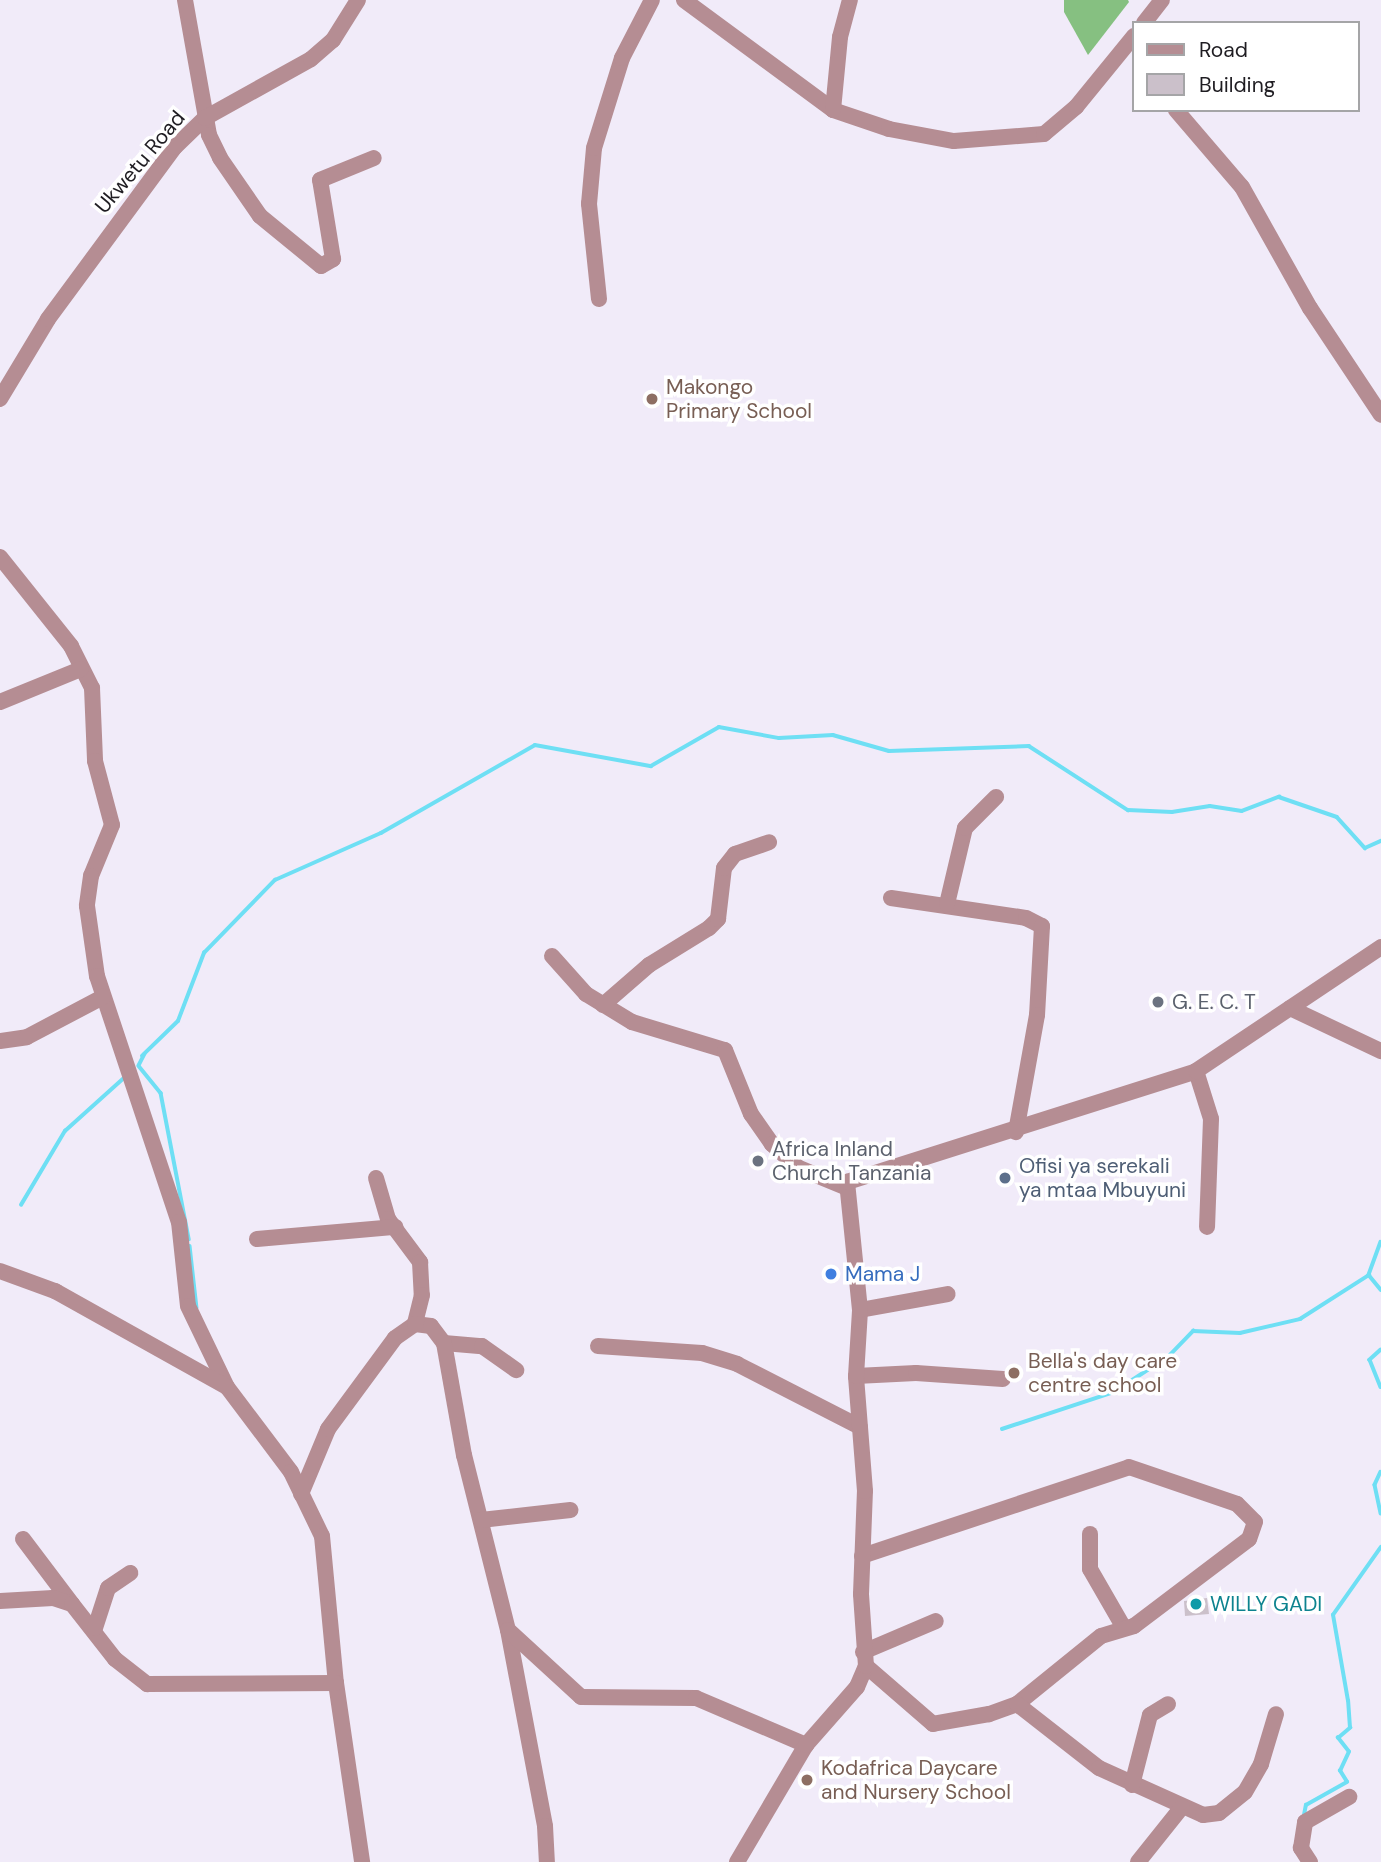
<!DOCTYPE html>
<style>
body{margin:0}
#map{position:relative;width:1381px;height:1862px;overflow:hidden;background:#f1ebf9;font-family:"DM Sans",sans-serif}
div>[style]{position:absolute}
.forest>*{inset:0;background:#86c081}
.stream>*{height:3.5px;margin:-1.75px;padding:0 1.75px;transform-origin:1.75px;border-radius:1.75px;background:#6edff4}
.building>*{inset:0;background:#cbc0ca}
.minor>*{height:16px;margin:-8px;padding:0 8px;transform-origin:8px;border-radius:8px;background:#b58d93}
.dots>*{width:19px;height:19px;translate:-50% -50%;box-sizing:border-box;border:4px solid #fff;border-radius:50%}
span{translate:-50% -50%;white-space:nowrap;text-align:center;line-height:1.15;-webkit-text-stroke:7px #fff;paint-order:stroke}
.street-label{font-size:21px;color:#1f1d22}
.education-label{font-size:21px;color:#785e54}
.left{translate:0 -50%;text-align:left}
.worship-label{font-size:21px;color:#5b616d}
.service-label{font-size:21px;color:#4e5e75}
.shop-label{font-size:21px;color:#366cbe}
.culture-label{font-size:21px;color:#0d838f}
.legend{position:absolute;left:1132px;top:21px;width:228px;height:91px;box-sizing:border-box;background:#fff;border:2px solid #a5a5a7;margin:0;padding:9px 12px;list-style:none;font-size:21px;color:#1f1d22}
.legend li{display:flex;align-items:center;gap:14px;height:35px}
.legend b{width:35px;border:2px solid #a5a5a7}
</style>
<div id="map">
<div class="forest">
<i style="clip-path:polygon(1064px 0,1128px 0,1129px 2px,1088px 55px,1064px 12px)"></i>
</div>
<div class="stream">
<i style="left:145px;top:1054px;width:13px;rotate:117deg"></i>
<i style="left:139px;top:1066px;width:35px;rotate:51deg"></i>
<i style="left:161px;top:1093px;width:149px;rotate:79.1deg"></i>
<i style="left:142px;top:1056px;width:50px;rotate:-44.2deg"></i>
<i style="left:178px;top:1021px;width:73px;rotate:-69.1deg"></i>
<i style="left:204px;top:953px;width:102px;rotate:-45.8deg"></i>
<i style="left:275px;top:880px;width:116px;rotate:-23.9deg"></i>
<i style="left:381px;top:833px;width:177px;rotate:-29.7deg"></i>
<i style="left:535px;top:745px;width:118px;rotate:10.3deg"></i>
<i style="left:651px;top:766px;width:78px;rotate:-29.8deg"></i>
<i style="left:719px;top:727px;width:61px;rotate:10.4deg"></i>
<i style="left:779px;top:738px;width:54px;rotate:-3.2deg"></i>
<i style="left:833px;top:735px;width:58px;rotate:15.9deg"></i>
<i style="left:889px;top:751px;width:140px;rotate:-2deg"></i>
<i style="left:1029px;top:746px;width:118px;rotate:32.9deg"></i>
<i style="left:1128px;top:810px;width:44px;rotate:2.6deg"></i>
<i style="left:1172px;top:812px;width:38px;rotate:-9deg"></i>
<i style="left:1210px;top:806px;width:32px;rotate:9deg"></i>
<i style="left:1242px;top:811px;width:40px;rotate:-21deg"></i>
<i style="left:1279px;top:797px;width:61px;rotate:19deg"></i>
<i style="left:1337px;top:817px;width:42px;rotate:47.9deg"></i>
<i style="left:1365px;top:848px;width:17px;rotate:-24deg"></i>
<i style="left:21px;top:1205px;width:86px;rotate:-59.3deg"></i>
<i style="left:65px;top:1131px;width:79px;rotate:-41.9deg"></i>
<i style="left:1381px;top:1242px;width:35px;rotate:110deg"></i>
<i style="left:1369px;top:1275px;width:19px;rotate:51deg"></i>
<i style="left:190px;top:1246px;width:62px;rotate:83.6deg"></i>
<i style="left:1381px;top:1350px;width:15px;rotate:138deg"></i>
<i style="left:1370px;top:1360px;width:29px;rotate:68deg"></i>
<i style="left:1002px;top:1429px;width:118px;rotate:-18.3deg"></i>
<i style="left:1114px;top:1392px;width:66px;rotate:-33.2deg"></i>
<i style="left:1169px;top:1356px;width:35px;rotate:-46deg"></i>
<i style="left:1193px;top:1331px;width:47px;rotate:2.4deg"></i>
<i style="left:1240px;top:1333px;width:62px;rotate:-13.1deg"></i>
<i style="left:1300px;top:1319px;width:82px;rotate:-32.5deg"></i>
<i style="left:1381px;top:1472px;width:14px;rotate:115deg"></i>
<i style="left:1375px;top:1485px;width:29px;rotate:78deg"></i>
<i style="left:1304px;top:1815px;width:10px;rotate:-79deg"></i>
<i style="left:1306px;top:1805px;width:47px;rotate:-29.3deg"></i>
<i style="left:1347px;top:1782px;width:13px;rotate:-122deg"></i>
<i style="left:1340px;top:1771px;width:21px;rotate:-65deg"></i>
<i style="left:1349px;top:1752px;width:18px;rotate:-128deg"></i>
<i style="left:1338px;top:1738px;width:16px;rotate:-40deg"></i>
<i style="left:1350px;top:1728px;width:27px;rotate:-94deg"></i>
<i style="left:1348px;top:1701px;width:87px;rotate:-99.9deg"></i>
<i style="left:1333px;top:1615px;width:83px;rotate:-54.8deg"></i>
</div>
<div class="building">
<i style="clip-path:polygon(1207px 1598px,1209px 1614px,1185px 1616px,1184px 1601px)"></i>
</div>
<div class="minor">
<i style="left:185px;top:0;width:137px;rotate:79.9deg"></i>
<i style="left:209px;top:135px;width:25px;rotate:64deg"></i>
<i style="left:220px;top:158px;width:70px;rotate:55.4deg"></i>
<i style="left:260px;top:216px;width:79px;rotate:39.3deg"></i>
<i style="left:321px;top:266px;width:14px;rotate:-30deg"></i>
<i style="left:333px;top:259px;width:80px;rotate:-99.3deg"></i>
<i style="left:320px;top:180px;width:58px;rotate:-22.2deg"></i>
<i style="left:684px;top:0;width:185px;rotate:36.4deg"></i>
<i style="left:833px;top:110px;width:59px;rotate:18.7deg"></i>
<i style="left:889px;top:129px;width:66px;rotate:10.5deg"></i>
<i style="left:954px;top:141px;width:90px;rotate:-4.4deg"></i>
<i style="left:1044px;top:134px;width:42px;rotate:-40.2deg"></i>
<i style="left:1076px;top:107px;width:92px;rotate:-50.8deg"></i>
<i style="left:1144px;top:23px;width:29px;rotate:-52deg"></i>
<i style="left:833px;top:110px;width:73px;rotate:-84.5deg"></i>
<i style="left:840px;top:37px;width:38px;rotate:-75deg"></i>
<i style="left:1176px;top:110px;width:101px;rotate:49.4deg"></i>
<i style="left:1242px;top:187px;width:139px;rotate:60.7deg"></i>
<i style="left:1310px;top:308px;width:128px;rotate:56.4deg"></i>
<i style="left:599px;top:299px;width:96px;rotate:-96deg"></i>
<i style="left:589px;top:204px;width:56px;rotate:-84.9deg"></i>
<i style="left:594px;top:148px;width:94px;rotate:-72.7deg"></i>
<i style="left:622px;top:58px;width:65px;rotate:-62.7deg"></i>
<i style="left:0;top:399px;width:93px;rotate:-59deg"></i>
<i style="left:48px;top:319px;width:214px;rotate:-53.6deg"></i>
<i style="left:175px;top:147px;width:42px;rotate:-44deg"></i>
<i style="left:205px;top:118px;width:121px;rotate:-29.1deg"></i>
<i style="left:311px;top:59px;width:29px;rotate:-41deg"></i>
<i style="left:333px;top:40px;width:47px;rotate:-58deg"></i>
<i style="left:0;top:557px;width:114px;rotate:51.4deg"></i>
<i style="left:71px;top:646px;width:47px;rotate:63.4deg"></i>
<i style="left:92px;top:688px;width:73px;rotate:87.6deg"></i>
<i style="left:95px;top:761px;width:66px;rotate:75.1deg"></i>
<i style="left:112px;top:825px;width:55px;rotate:112.4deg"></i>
<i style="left:91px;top:876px;width:30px;rotate:98deg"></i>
<i style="left:87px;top:906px;width:71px;rotate:81.9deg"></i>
<i style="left:97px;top:976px;width:259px;rotate:71.6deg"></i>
<i style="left:179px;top:1222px;width:84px;rotate:83.9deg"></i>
<i style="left:188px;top:1306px;width:90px;rotate:64.3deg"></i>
<i style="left:227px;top:1387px;width:106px;rotate:53deg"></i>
<i style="left:291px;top:1472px;width:71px;rotate:64.2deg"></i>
<i style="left:322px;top:1536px;width:148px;rotate:84.6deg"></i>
<i style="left:336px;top:1683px;width:181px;rotate:81.7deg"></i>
<i style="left:0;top:702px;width:87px;rotate:-22.2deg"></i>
<i style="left:891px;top:898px;width:136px;rotate:8.4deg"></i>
<i style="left:1026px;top:918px;width:18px;rotate:27deg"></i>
<i style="left:1042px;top:926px;width:89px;rotate:93.2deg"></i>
<i style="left:1037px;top:1015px;width:119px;rotate:100.2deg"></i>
<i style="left:947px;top:904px;width:78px;rotate:-76.7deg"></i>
<i style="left:965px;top:828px;width:44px;rotate:-45deg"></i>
<i style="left:552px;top:956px;width:51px;rotate:48.2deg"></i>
<i style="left:586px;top:994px;width:54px;rotate:31.3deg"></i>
<i style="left:632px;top:1022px;width:97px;rotate:16.8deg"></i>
<i style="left:725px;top:1050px;width:69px;rotate:67.9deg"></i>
<i style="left:751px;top:1114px;width:37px;rotate:55deg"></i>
<i style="left:772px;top:1144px;width:36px;rotate:42deg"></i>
<i style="left:799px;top:1168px;width:50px;rotate:22.4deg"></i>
<i style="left:603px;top:1005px;width:61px;rotate:-41deg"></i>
<i style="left:649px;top:965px;width:70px;rotate:-31.7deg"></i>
<i style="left:709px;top:928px;width:13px;rotate:-45deg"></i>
<i style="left:718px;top:919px;width:51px;rotate:-83.3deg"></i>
<i style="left:724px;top:868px;width:18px;rotate:-52deg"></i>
<i style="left:735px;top:854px;width:36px;rotate:-19deg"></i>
<i style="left:1290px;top:1008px;width:101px;rotate:25.3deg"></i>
<i style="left:0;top:1041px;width:27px;rotate:-8deg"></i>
<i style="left:27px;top:1037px;width:86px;rotate:-27.8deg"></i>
<i style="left:1196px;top:1071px;width:50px;rotate:72.6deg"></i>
<i style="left:1211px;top:1119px;width:108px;rotate:92.1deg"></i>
<i style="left:376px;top:1178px;width:43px;rotate:73.7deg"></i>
<i style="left:388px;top:1219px;width:54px;rotate:53.3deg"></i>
<i style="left:420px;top:1262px;width:33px;rotate:87deg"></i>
<i style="left:422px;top:1295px;width:30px;rotate:104deg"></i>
<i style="left:257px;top:1239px;width:139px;rotate:-5deg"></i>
<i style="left:0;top:1271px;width:59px;rotate:20deg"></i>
<i style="left:55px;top:1291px;width:197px;rotate:29.2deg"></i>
<i style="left:860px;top:1310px;width:89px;rotate:-10.3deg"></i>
<i style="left:444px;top:1343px;width:38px;rotate:5deg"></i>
<i style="left:482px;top:1346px;width:42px;rotate:35.2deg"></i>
<i style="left:598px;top:1346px;width:104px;rotate:3.9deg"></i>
<i style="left:702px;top:1353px;width:37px;rotate:17deg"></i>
<i style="left:737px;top:1364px;width:138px;rotate:27.1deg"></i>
<i style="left:856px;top:1376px;width:60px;rotate:-2.9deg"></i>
<i style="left:916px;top:1373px;width:87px;rotate:3.9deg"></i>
<i style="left:301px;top:1494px;width:70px;rotate:-67.4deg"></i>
<i style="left:328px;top:1429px;width:113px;rotate:-53.6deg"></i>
<i style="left:395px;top:1338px;width:24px;rotate:-35deg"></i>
<i style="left:415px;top:1324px;width:16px;rotate:7deg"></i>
<i style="left:431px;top:1326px;width:21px;rotate:53deg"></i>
<i style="left:444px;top:1343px;width:114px;rotate:79.9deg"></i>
<i style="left:464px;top:1455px;width:180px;rotate:75.9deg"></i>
<i style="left:508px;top:1630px;width:199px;rotate:79.3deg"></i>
<i style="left:545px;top:1826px;width:36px;rotate:87deg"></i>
<i style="left:481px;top:1520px;width:90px;rotate:-6.4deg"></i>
<i style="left:1090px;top:1534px;width:35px;rotate:90deg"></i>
<i style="left:1090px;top:1569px;width:68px;rotate:60deg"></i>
<i style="left:23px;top:1539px;width:81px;rotate:53deg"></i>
<i style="left:862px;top:1556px;width:281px;rotate:-18.4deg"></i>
<i style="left:1129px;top:1467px;width:114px;rotate:18.9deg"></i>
<i style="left:1237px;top:1504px;width:25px;rotate:45deg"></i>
<i style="left:1255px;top:1522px;width:18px;rotate:109deg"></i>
<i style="left:1249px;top:1539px;width:144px;rotate:142.9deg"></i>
<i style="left:1134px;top:1626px;width:34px;rotate:163deg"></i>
<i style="left:1101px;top:1636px;width:108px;rotate:141deg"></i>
<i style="left:1017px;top:1704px;width:30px;rotate:160deg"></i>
<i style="left:989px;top:1714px;width:57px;rotate:169.9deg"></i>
<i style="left:933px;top:1724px;width:89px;rotate:-139.1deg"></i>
<i style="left:0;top:1601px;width:53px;rotate:-3.2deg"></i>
<i style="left:53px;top:1598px;width:20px;rotate:18deg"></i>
<i style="left:72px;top:1604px;width:70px;rotate:52deg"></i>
<i style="left:115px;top:1659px;width:41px;rotate:38deg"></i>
<i style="left:147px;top:1684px;width:189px;rotate:-0.3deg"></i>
<i style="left:95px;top:1628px;width:42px;rotate:-72deg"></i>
<i style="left:108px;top:1588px;width:27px;rotate:-34deg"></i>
<i style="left:508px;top:1630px;width:99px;rotate:42.5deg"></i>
<i style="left:581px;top:1697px;width:115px;rotate:0.5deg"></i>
<i style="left:696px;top:1698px;width:120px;rotate:23.1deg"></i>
<i style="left:863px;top:1652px;width:79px;rotate:-23deg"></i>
<i style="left:1017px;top:1704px;width:104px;rotate:38deg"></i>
<i style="left:1099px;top:1768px;width:114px;rotate:24.3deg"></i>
<i style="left:1203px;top:1815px;width:16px;rotate:-7deg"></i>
<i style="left:1219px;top:1813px;width:33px;rotate:-39deg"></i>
<i style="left:1245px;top:1792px;width:32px;rotate:-60deg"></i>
<i style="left:1261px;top:1764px;width:52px;rotate:-73.3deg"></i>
<i style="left:1132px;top:1785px;width:72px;rotate:-75.6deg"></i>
<i style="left:1150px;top:1715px;width:21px;rotate:-31deg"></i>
<i style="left:737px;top:1862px;width:136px;rotate:-59.5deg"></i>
<i style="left:806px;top:1745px;width:77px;rotate:-48.7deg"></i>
<i style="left:857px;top:1687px;width:23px;rotate:-67deg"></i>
<i style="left:866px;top:1666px;width:72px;rotate:-94deg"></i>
<i style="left:861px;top:1594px;width:103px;rotate:-87.8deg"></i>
<i style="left:865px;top:1491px;width:115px;rotate:-94.5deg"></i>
<i style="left:856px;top:1376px;width:66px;rotate:-86.5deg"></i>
<i style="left:860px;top:1310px;width:129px;rotate:-95.8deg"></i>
<i style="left:847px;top:1182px;width:366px;rotate:-17.6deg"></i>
<i style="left:1196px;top:1071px;width:223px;rotate:-33.8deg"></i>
<i style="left:1138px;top:1862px;width:70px;rotate:-51.3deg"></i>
<i style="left:1310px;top:1862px;width:17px;rotate:-123deg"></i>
<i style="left:1301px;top:1848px;width:26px;rotate:-81deg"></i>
<i style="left:1305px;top:1822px;width:51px;rotate:-29.6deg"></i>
</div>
<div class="dots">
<i style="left:652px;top:399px;background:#8d6e63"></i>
<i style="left:1158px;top:1002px;background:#6b7280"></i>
<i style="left:758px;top:1161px;background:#6b7280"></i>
<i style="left:1005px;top:1178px;background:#5c6f8a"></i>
<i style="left:831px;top:1274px;background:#3f7fe0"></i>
<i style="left:1014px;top:1373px;background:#8d6e63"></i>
<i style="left:1196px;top:1604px;background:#0f9aa8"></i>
<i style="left:807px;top:1780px;background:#8d6e63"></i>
</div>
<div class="street-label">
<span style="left:140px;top:162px;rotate:-50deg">Ukwetu Road</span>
</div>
<div class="education-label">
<span class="left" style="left:666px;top:399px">Makongo<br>Primary School</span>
<span class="left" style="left:1028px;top:1373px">Bella's day care<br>centre school</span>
<span class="left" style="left:821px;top:1780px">Kodafrica Daycare<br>and Nursery School</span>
</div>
<div class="worship-label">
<span class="left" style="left:1172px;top:1002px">G. E. C. T</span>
<span class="left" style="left:772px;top:1161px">Africa Inland<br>Church Tanzania</span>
</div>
<div class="service-label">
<span class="left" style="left:1019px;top:1178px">Ofisi ya serekali<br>ya mtaa Mbuyuni</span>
</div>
<div class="shop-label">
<span class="left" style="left:845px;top:1274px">Mama J</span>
</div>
<div class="culture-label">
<span class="left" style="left:1210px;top:1604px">WILLY GADI</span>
</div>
<ul class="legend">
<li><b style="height:9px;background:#b58d93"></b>Road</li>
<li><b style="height:19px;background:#cbc0ca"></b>Building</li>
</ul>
</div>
